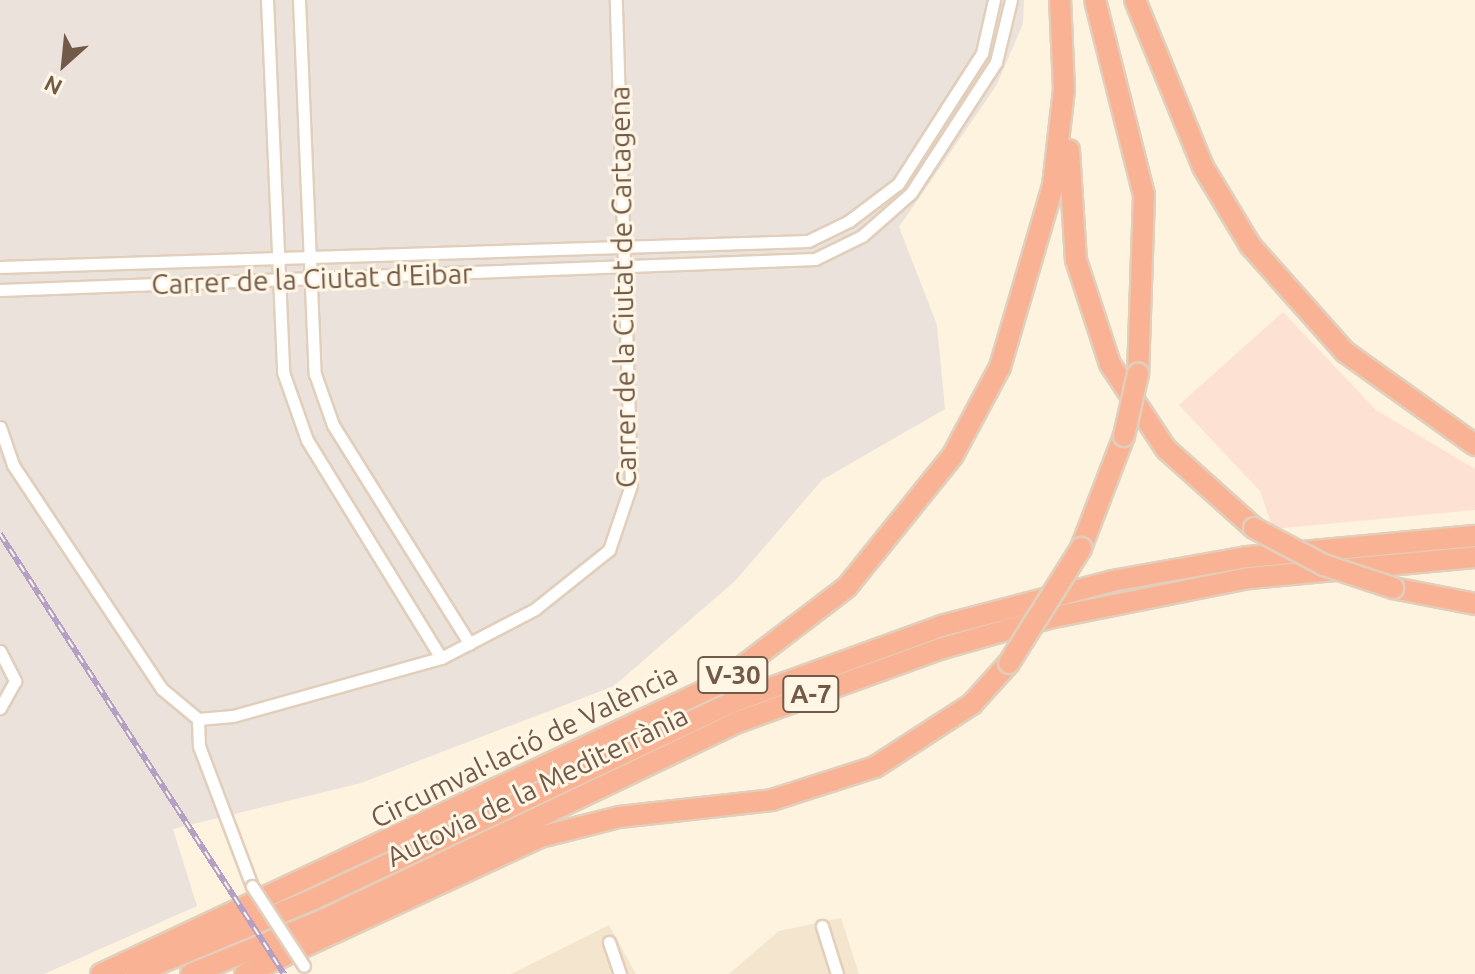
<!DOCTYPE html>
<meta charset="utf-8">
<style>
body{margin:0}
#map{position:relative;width:1475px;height:974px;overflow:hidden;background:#fdf3df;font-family:Ubuntu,sans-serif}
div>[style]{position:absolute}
.residential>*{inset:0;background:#f4e5ce}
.commercial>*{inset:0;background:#fde1d3}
.industrial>*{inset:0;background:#ebe3db}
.roads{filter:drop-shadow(2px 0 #e1cfbb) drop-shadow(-2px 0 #e1cfbb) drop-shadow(0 2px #e1cfbb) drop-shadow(0 -2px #e1cfbb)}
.minor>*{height:11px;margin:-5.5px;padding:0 5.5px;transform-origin:5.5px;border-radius:5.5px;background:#fff}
.motorway>*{height:20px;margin:-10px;padding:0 10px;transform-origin:10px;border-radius:10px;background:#f9b394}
.rail>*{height:6px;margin-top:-3px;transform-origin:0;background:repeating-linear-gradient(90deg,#fff6e6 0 9px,#b59fc5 0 18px);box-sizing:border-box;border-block:2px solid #b59fc5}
.bridges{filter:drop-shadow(2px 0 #e1cfbb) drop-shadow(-2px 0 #e1cfbb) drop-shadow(0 2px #e1cfbb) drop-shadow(0 -2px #e1cfbb)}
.minor-bridge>*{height:11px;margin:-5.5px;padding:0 5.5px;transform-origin:5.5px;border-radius:5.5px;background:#fff}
.motorway-bridge>*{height:20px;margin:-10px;padding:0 10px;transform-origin:10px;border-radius:10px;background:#f9b394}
span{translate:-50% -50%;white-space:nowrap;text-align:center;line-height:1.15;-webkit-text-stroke:6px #fff6e6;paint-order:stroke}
.shield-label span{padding:2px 6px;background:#fff6e6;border:2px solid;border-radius:6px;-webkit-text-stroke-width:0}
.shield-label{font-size:26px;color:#735947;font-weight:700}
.street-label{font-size:28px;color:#735947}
.north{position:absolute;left:24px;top:24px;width:80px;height:80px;-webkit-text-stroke:6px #fff6e6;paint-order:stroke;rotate:207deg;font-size:22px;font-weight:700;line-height:32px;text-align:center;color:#735947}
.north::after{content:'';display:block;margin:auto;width:28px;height:36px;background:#735947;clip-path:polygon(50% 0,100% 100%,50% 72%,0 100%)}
</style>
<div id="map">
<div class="residential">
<i style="clip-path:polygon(841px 918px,859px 974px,729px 974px,779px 931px)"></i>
<i style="clip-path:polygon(609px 925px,636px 974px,511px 974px)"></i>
</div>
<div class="commercial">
<i style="clip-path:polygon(1283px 312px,1376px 410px,1475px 469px,1475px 510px,1273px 529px,1260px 491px,1179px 405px)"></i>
</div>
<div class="industrial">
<i style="clip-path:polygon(0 0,1024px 0,1023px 24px,996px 86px,899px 227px,937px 325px,945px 409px,822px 480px,735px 581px,614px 686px,361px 783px,173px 829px,197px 906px,44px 974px,0 974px)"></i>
</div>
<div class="roads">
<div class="minor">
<i style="left:267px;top:0;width:372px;rotate:87.5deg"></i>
<i style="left:283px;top:372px;width:72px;rotate:70.6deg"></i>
<i style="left:307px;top:440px;width:256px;rotate:58.4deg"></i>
<i style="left:299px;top:0;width:374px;rotate:87.6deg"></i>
<i style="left:315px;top:374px;width:54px;rotate:70.6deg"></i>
<i style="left:333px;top:425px;width:258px;rotate:58deg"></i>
<i style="left:0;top:267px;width:808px;rotate:-1.84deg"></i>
<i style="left:808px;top:241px;width:46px;rotate:-26deg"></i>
<i style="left:849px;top:221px;width:61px;rotate:-37.1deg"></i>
<i style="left:898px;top:184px;width:156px;rotate:-57.3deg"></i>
<i style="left:982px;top:53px;width:54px;rotate:-77.2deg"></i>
<i style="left:0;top:290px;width:816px;rotate:-2.18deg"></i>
<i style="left:815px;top:259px;width:52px;rotate:-26.1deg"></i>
<i style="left:862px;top:236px;width:65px;rotate:-41.3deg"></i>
<i style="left:911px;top:193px;width:156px;rotate:-57deg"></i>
<i style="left:996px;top:62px;width:64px;rotate:-76.4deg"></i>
<i style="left:0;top:427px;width:40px;rotate:71.1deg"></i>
<i style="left:13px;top:465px;width:269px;rotate:56.4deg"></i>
<i style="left:162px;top:689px;width:47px;rotate:39.8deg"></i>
<i style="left:0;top:651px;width:34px;rotate:63deg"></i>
<i style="left:15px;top:681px;width:31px;rotate:119deg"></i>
<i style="left:198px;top:719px;width:35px;rotate:-5deg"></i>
<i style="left:233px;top:716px;width:216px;rotate:-15.6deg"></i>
<i style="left:441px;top:658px;width:106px;rotate:-27.5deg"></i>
<i style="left:535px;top:609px;width:95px;rotate:-38.6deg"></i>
<i style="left:609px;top:550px;width:69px;rotate:-71.3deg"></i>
<i style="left:631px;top:485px;width:485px;rotate:-91.8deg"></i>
<i style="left:198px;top:719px;width:27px;rotate:88deg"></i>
<i style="left:199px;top:746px;width:150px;rotate:69.3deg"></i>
<i style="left:822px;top:926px;width:50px;rotate:72.6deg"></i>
<i style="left:609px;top:942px;width:34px;rotate:71deg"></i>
</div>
<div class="motorway">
<i style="left:1095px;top:0;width:201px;rotate:75.9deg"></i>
<i style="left:1144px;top:195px;width:179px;rotate:91.9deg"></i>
<i style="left:1135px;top:0;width:180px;rotate:67.8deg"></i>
<i style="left:1203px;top:167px;width:91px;rotate:58.9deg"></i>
<i style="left:1250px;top:245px;width:143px;rotate:48.4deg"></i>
<i style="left:1345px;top:352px;width:160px;rotate:35.6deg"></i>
<i style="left:1069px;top:150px;width:110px;rotate:86.4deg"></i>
<i style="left:1076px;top:260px;width:109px;rotate:71.9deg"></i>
<i style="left:1110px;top:364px;width:102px;rotate:56.6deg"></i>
<i style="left:1166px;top:449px;width:118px;rotate:41.9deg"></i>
<i style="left:1081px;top:548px;width:120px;rotate:-69deg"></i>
<i style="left:1393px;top:588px;width:84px;rotate:11deg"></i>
<i style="left:136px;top:973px;width:195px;rotate:-22.6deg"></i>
<i style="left:316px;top:898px;width:458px;rotate:-25.2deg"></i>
<i style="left:730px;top:703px;width:225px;rotate:-20deg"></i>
<i style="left:941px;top:626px;width:177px;rotate:-14.7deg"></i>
<i style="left:1112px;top:581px;width:137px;rotate:-10.1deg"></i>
<i style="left:1247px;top:557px;width:229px;rotate:-5.3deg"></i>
<i style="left:101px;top:974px;width:685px;rotate:-25.14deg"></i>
<i style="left:721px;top:683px;width:158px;rotate:-37.3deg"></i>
<i style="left:847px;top:587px;width:169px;rotate:-51.2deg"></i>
<i style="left:953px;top:455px;width:100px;rotate:-61.9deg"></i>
<i style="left:1000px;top:367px;width:189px;rotate:-73.7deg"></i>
<i style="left:1053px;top:186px;width:97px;rotate:-83.5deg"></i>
<i style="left:1064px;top:90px;width:90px;rotate:-92.5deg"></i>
<i style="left:191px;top:974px;width:145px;rotate:-22.3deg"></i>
<i style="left:325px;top:919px;width:458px;rotate:-25.5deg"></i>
<i style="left:738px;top:722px;width:215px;rotate:-19.9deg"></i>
<i style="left:940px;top:649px;width:113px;rotate:-15.9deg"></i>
<i style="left:1049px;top:618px;width:204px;rotate:-11.3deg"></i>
<i style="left:1249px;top:578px;width:227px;rotate:-5.3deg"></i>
<i style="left:245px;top:974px;width:325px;rotate:-24.9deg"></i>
<i style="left:540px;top:837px;width:81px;rotate:-14.2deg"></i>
<i style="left:619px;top:817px;width:154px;rotate:-6.3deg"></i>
<i style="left:772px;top:800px;width:108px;rotate:-17.8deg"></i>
<i style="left:875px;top:767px;width:116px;rotate:-33deg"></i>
<i style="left:972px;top:704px;width:55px;rotate:-47.9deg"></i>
</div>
</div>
<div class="rail">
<i style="left:0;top:534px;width:524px;rotate:57.16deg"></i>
</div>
<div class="bridges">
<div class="minor-bridge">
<i style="left:252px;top:886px;width:95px;rotate:57deg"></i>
</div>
<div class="motorway-bridge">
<i style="left:1124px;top:436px;width:64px;rotate:-77.3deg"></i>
<i style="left:1254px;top:528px;width:79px;rotate:27.9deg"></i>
<i style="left:1324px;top:565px;width:73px;rotate:18.4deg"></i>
<i style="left:1009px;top:663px;width:136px;rotate:-57.9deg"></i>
</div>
</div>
<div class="shield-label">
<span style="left:733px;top:675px">V-30</span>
<span style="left:811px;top:694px">A-7</span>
</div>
<div class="street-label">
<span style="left:312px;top:279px;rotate:-2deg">Carrer de la Ciutat d'Eibar</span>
<span style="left:623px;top:287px;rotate:-91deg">Carrer de la Ciutat de Cartagena</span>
<span style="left:524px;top:746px;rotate:-26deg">Circumval·lació de València</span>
<span style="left:537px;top:786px;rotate:-26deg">Autovia de la Mediterrània</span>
</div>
<div class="north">N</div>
</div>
